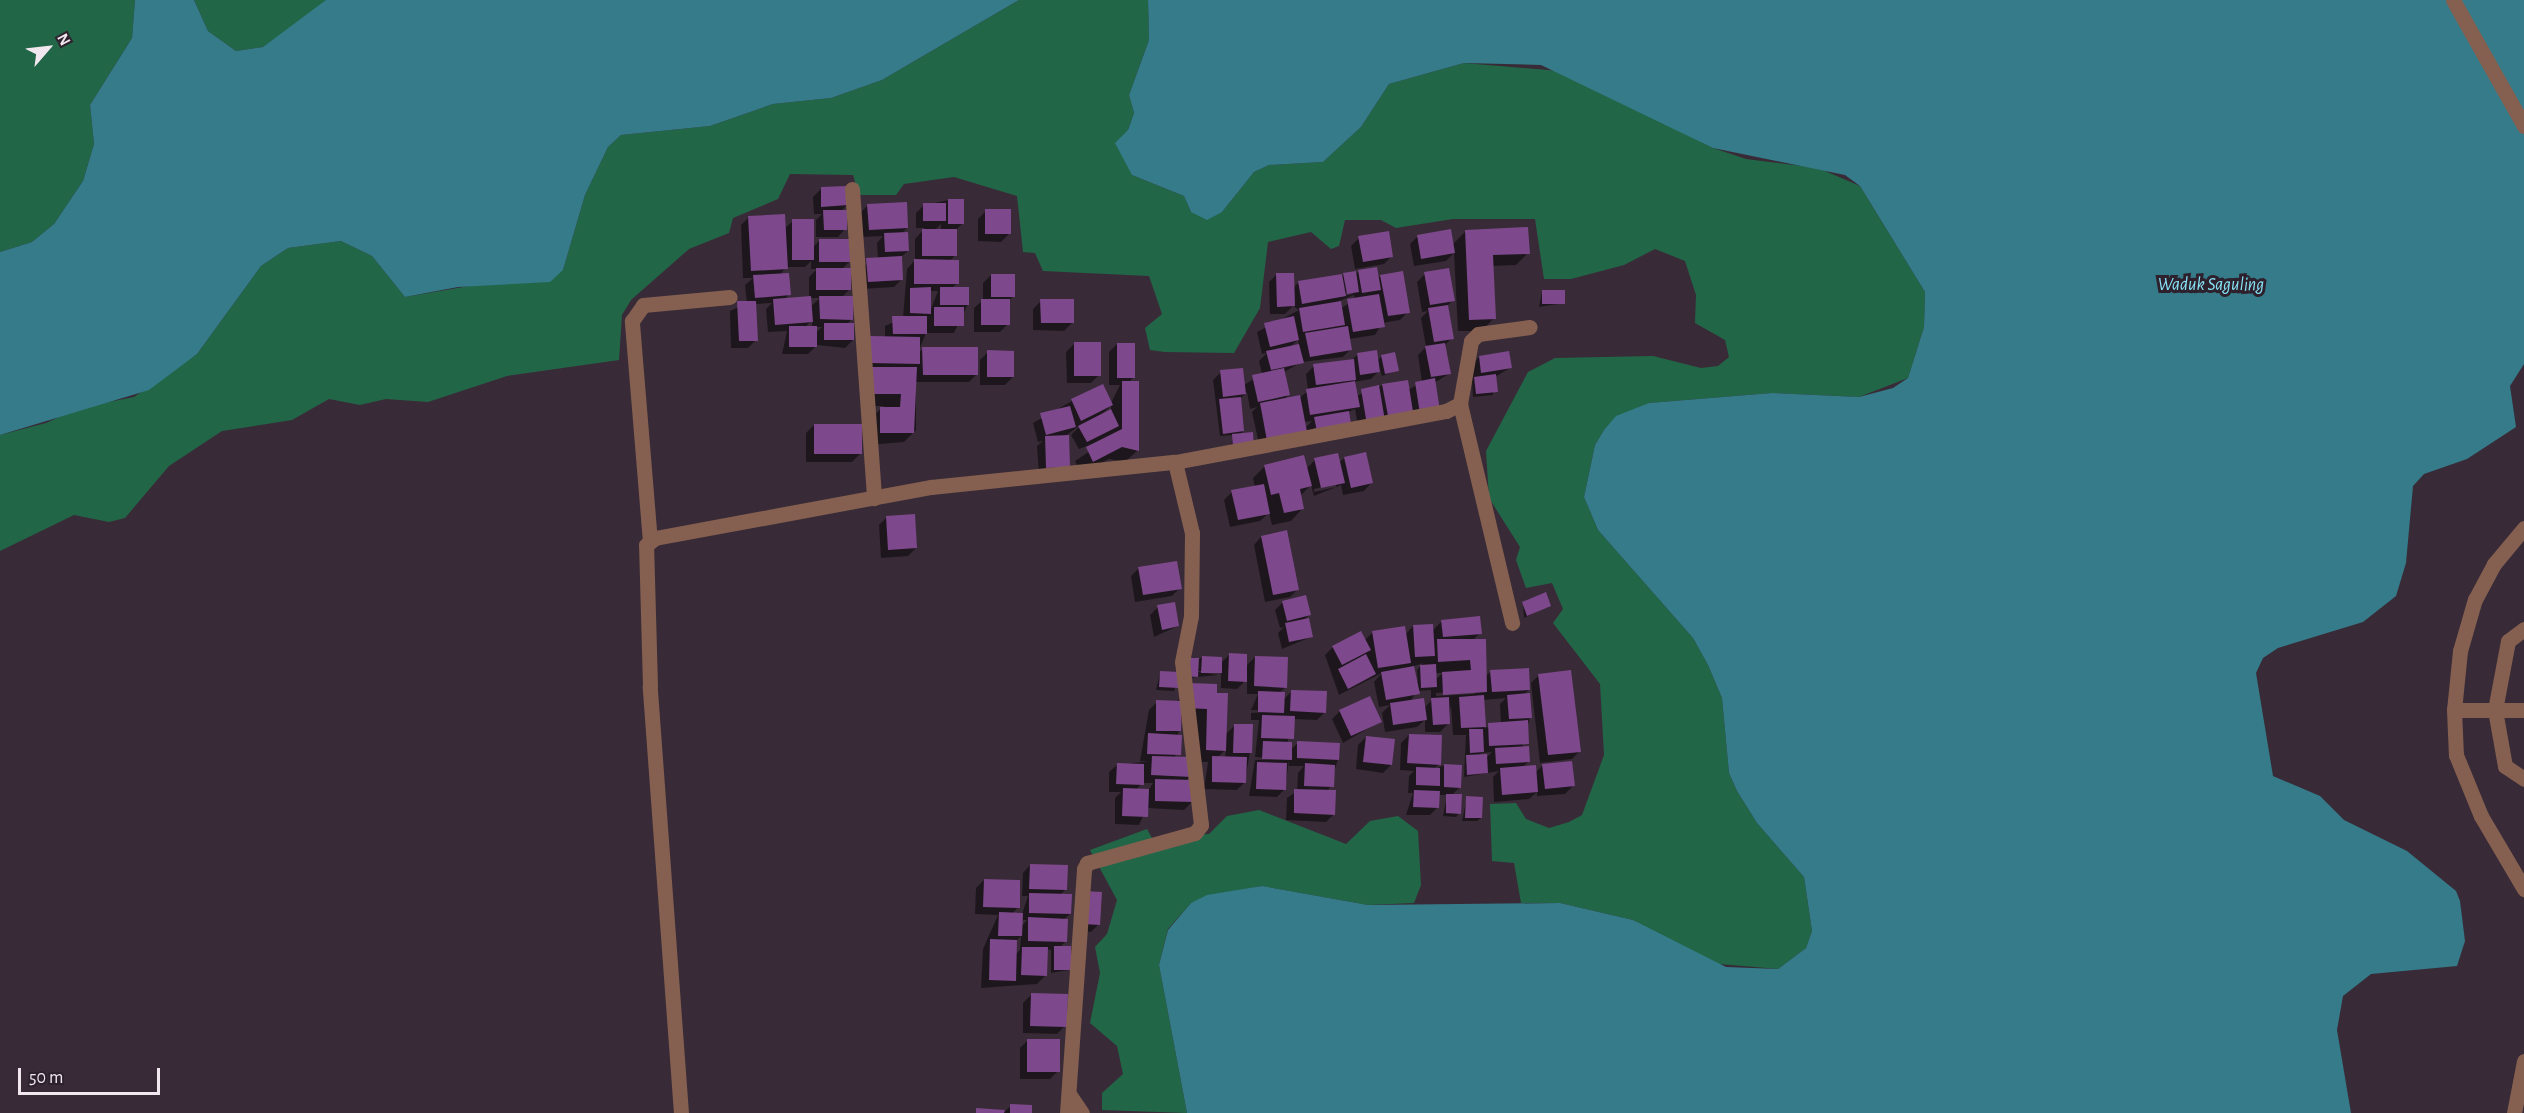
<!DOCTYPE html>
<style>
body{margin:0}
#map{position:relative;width:2524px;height:1113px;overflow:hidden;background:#382b37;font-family:"Alegreya Sans",sans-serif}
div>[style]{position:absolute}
.green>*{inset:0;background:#226648}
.water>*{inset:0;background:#357b89}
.shadow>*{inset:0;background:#0007}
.building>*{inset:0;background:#7e488c}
.minor>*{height:15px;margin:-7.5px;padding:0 7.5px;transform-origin:7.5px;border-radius:7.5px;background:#856050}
span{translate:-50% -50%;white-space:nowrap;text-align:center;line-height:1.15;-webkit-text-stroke:6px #2d212d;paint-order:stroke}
.water-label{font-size:18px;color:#88e4f7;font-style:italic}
.north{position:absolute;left:18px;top:18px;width:60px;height:60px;-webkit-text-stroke:4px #2d212d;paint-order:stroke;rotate:62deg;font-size:16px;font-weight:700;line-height:24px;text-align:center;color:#f0e7ef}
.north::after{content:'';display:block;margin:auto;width:21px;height:27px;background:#f0e7ef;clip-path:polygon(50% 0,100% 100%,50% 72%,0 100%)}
.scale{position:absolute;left:18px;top:1068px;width:142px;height:27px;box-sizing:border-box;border:3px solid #f0e7ef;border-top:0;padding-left:8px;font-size:18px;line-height:21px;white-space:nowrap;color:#f0e7ef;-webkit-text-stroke:4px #2d212d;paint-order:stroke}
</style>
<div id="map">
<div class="green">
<i style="clip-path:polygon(0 0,135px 0,132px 38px,90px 105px,94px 144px,83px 181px,54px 224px,32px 242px,0 252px)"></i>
<i style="clip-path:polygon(194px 0,326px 0,322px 8px,263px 47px,236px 51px,208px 31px)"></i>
<i style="clip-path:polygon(1019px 0,1148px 0,1149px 40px,1129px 95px,1134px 113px,1128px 130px,1132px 175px,1184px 196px,1191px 212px,1222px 212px,1254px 172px,1269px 165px,1323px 162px,1361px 127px,1389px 84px,1464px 63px,1560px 71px,1713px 148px,1746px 159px,1818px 168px,1860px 186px,1925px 292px,1924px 327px,1908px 378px,1859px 397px,1772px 393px,1649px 403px,1604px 430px,1595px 445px,1584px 497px,1598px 530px,1693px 638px,1708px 665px,1722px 698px,1729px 773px,1737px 791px,1757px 823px,1804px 877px,1812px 931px,1806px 948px,1778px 969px,1708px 963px,1633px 920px,1560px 903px,1521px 903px,1514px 863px,1492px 861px,1490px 804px,1516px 803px,1526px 819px,1549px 828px,1569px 822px,1582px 815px,1604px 755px,1600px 684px,1553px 623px,1563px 609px,1552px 583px,1526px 588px,1516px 560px,1520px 547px,1489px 498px,1486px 451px,1528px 372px,1555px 358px,1653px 356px,1701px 368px,1718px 366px,1729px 357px,1725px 340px,1695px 323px,1696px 295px,1685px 261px,1655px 249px,1624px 265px,1571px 279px,1544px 279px,1535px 219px,1453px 219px,1396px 228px,1381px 220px,1345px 220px,1339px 246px,1331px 249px,1311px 232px,1268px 242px,1260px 308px,1234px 353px,1165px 352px,1150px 350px,1145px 328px,1162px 314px,1149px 276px,1043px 271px,1035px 253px,1023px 252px,1017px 196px,954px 177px,904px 184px,896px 195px,859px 195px,853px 175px,790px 174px,778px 199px,733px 218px,729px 233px,689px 249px,631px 300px,622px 315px,619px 360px,507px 376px,428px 402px,386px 399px,360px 405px,329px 399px,292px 420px,222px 431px,169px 466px,125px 518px,109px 522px,74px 515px,0 551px,0 435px,46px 423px,78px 408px,134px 397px,197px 354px,261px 266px,288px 248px,341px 241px,372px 256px,405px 297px,563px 270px,585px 195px,608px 147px,621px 135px,710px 126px,773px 104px,831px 98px,882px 80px)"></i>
<i style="clip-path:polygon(1259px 810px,1346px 844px,1370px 821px,1398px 816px,1418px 831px,1421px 885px,1414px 903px,1368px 905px,1261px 886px,1191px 903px,1168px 929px,1159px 965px,1187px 1113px,1102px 1110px,1102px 1093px,1123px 1074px,1117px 1046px,1090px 1023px,1100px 973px,1095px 947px,1107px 934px,1117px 900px,1090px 850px,1147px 829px,1152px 838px,1209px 834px,1227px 816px)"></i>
</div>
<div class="water">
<i style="clip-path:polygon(135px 0,194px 0,208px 31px,236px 51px,263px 47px,326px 0,1019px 0,882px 80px,831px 98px,773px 104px,710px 126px,621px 135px,608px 147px,585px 195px,563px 270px,550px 282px,458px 287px,405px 297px,372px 256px,341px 241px,288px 248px,261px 266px,197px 354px,149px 390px,0 435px,0 252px,32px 242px,54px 224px,83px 181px,94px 144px,90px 105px,132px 38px)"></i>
<i style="clip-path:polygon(1148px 0,2524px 0,2524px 364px,2510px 386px,2516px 427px,2467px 459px,2424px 474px,2413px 486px,2406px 563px,2396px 596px,2363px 622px,2278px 648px,2263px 658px,2256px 673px,2273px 776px,2320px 796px,2344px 820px,2407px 851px,2456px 891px,2460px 901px,2465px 941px,2457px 966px,2371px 974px,2343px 996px,2337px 1030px,2351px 1113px,1187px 1113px,1159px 965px,1168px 930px,1191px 903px,1207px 895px,1262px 886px,1368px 905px,1560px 903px,1633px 920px,1726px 967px,1778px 969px,1806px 948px,1812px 931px,1804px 877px,1757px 823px,1737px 791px,1729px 773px,1722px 698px,1708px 665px,1693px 638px,1598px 530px,1584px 497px,1595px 445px,1604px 430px,1616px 416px,1649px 403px,1772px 393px,1859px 397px,1893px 388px,1908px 378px,1924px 327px,1925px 292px,1860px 186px,1845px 175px,1713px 148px,1541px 65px,1464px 63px,1389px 84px,1361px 127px,1323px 162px,1269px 165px,1254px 172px,1222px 212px,1207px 220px,1191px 212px,1184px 196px,1132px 175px,1115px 143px,1128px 130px,1134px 113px,1129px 95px,1149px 40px)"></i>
</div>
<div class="shadow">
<i style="clip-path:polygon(821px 189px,847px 205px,840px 212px,845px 229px,838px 237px,816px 237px,816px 220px,822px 214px,814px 214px,813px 197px)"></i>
<i style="clip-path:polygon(evenodd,949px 200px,962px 224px,955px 231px,955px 255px,950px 261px,957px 283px,952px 288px,968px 304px,954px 333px,926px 333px,918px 353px,923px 349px,977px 374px,969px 382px,916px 382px,916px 430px,904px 442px,868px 445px,868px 421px,884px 406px,861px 406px,863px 371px,885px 338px,885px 326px,903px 318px,907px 269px,915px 260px,915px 239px,925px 228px,916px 228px,916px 213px,924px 205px,949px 200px,941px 224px,941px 231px,934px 231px,941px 224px,949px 200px,929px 291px,938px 291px,929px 314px,929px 291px)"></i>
<i style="clip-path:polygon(868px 205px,907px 228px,901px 234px,908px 251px,900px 258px,902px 279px,894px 287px,861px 289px,859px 268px,878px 259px,877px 243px,883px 236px,861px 237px,860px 213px)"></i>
<i style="clip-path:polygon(986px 211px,1009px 234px,1001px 242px,978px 241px,978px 219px)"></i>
<i style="clip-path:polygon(evenodd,749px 217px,784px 229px,793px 221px,813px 247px,819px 241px,850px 261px,842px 269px,849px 290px,842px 297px,852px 319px,847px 324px,853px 340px,845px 348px,817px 345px,808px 354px,782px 354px,787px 331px,768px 332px,766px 309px,772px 303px,755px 304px,756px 340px,748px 348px,731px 348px,730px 311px,747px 303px,745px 285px,753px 278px,743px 278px,741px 225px,749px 217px,811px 261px,811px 269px,817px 269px,809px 277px,809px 298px,784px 300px,789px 294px,780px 275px,786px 267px,805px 267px,811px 261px,749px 217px,809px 298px,820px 298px,810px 307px,809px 298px,749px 217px,812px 321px,812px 328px,805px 328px,808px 324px,812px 321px,749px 217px,815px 327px,822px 327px,815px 333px,815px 327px)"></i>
<i style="clip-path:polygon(1466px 231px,1528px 253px,1516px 265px,1492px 266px,1494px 318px,1482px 331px,1458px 331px,1454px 253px,1446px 261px,1414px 266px,1410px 244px,1418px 236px,1452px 245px)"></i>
<i style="clip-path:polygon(1359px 238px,1392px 256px,1384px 264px,1355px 269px,1351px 246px)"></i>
<i style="clip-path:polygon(evenodd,1359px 272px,1381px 277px,1408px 312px,1400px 320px,1382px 323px,1375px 335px,1349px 339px,1351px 349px,1343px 357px,1302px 362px,1284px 372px,1288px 395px,1284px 400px,1299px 398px,1308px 391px,1306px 374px,1314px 366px,1351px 361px,1357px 355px,1377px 361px,1382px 356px,1397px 371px,1382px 376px,1380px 370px,1371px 379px,1354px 382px,1356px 396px,1383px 385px,1408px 390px,1422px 382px,1418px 355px,1426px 347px,1421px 318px,1428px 311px,1422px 312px,1417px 282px,1425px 274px,1453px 300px,1447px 306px,1452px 338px,1444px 346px,1449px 374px,1434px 383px,1439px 411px,1359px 432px,1355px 409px,1261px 453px,1252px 412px,1257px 407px,1250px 409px,1247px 392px,1240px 399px,1243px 431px,1230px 452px,1233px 435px,1220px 436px,1213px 380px,1221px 372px,1244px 385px,1262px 374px,1259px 361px,1267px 353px,1262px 354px,1257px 332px,1299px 310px,1293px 306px,1285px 314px,1270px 314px,1269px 282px,1277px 274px,1293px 288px,1299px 282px,1359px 272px,1353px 291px,1353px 294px,1340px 297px,1339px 294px,1353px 291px,1359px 272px,1354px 295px,1355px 300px,1341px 308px,1339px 301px,1354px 295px,1359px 272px,1298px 340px,1299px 346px,1290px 347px,1298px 340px,1359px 272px,1312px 421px,1305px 428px,1304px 422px,1312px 421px)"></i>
<i style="clip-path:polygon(991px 275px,1014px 296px,1008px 301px,1008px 324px,1000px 332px,974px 332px,974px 308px,983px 300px,983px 283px)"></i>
<i style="clip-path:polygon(1542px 292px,1564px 303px,1539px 307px)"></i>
<i style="clip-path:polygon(1041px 301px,1072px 323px,1064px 331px,1033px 330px,1033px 309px)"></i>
<i style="clip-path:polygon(1074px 344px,1099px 375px,1091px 383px,1067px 383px,1066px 352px)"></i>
<i style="clip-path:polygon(evenodd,1117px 344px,1134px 377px,1129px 382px,1138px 450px,1125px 462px,1109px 459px,1081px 473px,1075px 461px,1111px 437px,1079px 449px,1071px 435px,1083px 423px,1064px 437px,1069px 466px,1039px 475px,1037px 446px,1043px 441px,1038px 442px,1033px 423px,1072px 401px,1111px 403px,1120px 385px,1109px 385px,1109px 352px,1117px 344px,1111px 406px,1111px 411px,1102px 414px,1111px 406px)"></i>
<i style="clip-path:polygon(988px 352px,1013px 377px,1005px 385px,980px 385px,980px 360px)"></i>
<i style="clip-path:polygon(1479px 357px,1510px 368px,1495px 377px,1493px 395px,1473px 397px,1471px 365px)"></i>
<i style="clip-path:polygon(814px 425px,860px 454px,852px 462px,806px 462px,806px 433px)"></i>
<i style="clip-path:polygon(evenodd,1344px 458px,1371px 483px,1364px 491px,1343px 495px,1341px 485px,1314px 496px,1311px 485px,1300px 496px,1303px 508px,1291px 521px,1272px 525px,1269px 513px,1260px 521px,1230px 527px,1224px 500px,1232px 492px,1255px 487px,1253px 478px,1265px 466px,1306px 469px,1315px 460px,1338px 464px,1344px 458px,1336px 484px,1336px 487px,1314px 492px,1314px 489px,1336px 484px)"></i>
<i style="clip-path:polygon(887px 517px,916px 548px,908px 556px,881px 558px,879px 525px)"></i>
<i style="clip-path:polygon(1261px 537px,1298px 589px,1290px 597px,1265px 602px,1254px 545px)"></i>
<i style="clip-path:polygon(1139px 568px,1180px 588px,1172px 596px,1135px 602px,1131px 576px)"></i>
<i style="clip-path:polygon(1283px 602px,1309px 615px,1303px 621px,1311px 637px,1282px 649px,1278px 633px,1284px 627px,1280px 628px,1275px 610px)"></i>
<i style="clip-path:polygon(1523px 603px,1550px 605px,1524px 618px)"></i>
<i style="clip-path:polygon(1158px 607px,1178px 626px,1154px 637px,1150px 615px)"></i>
<i style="clip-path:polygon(evenodd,1442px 621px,1480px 633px,1473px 640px,1485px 677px,1491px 671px,1529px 690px,1523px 695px,1530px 717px,1522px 748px,1528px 762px,1522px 768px,1535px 773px,1543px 765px,1573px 786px,1565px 794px,1537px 796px,1537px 792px,1529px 799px,1494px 802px,1493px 777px,1499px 771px,1464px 777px,1466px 735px,1453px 735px,1451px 705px,1448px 724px,1440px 732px,1425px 732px,1425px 720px,1417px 727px,1385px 732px,1382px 713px,1390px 705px,1379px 707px,1374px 682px,1382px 673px,1339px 695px,1325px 655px,1333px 647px,1364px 641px,1373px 632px,1405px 635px,1413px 626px,1432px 631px,1442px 621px,1423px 663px,1417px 670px,1418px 682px,1402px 670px,1423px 663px,1442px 621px,1435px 673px,1443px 673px,1435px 680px,1435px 673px,1442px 621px,1431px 690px,1431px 701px,1424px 708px,1410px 702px,1417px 691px,1431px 690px,1442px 621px,1475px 691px,1475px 694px,1436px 696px,1436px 693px,1475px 691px,1442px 621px,1506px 698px,1500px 704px,1501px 723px,1485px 728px,1483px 700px,1506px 698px,1442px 621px,1492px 752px,1485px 759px,1478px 756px,1482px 753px,1492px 752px)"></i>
<i style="clip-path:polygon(1230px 654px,1245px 667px,1255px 657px,1286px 687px,1279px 693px,1283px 700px,1291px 692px,1325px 712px,1317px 720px,1293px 719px,1287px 744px,1290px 750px,1298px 743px,1338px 759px,1328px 792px,1334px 814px,1326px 822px,1286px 820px,1287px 798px,1297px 791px,1298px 773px,1304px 766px,1289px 766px,1289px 760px,1285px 789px,1277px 797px,1249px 796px,1255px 760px,1284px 759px,1255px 757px,1259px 720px,1251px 720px,1251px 713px,1277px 711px,1251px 710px,1258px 694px,1247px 694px,1247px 679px,1237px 689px,1221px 688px,1221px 671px,1194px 671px,1218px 675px,1178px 679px,1174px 691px,1156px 690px,1160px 673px,1180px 673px,1202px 657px,1220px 664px)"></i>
<i style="clip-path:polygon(1539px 675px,1580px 751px,1572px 759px,1540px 763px,1531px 683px)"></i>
<i style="clip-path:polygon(evenodd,1189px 684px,1215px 685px,1225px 735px,1234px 726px,1250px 752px,1245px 782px,1237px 790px,1204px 789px,1208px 762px,1194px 762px,1195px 721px,1180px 720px,1175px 758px,1190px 776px,1186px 781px,1192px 802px,1184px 810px,1147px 808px,1139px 825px,1115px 824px,1115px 798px,1121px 792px,1109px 792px,1109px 772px,1117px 765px,1149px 761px,1140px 761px,1149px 710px,1157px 702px,1176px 703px,1189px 684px,1226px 749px,1225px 758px,1217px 758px,1226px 749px,1189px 684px,1142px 783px,1153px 783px,1148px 791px,1136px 790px,1142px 783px)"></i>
<i style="clip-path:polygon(1340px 711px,1381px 721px,1343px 743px,1332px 719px)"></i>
<i style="clip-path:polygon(1409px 735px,1439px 764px,1434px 769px,1445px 765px,1460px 787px,1451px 796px,1459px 813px,1456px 817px,1443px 816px,1447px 795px,1438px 795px,1438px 807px,1430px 815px,1406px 815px,1413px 793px,1408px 793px,1409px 776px,1414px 771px,1400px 770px,1401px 743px)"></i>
<i style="clip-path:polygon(1366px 737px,1391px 765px,1383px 773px,1356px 769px,1358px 745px)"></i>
<i style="clip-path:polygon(1467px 797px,1481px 818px,1477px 821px,1462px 821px)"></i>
<i style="clip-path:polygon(evenodd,1030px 865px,1066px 889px,1059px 896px,1070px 914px,1063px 920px,1065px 942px,1060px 947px,1069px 970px,1051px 973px,1051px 950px,1046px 949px,1045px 976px,1037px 984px,981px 988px,983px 949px,998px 915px,975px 914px,976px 888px,984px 880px,1018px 907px,1012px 914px,1022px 914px,1028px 896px,1022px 896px,1023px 873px,1030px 865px,1021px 920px,1027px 920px,1021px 927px,1021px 920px,1030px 865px,1021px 936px,1020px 950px,1015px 955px,1016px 941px,1021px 936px)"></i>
<i style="clip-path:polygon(1084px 893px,1099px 924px,1091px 932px,1075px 931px)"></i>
<i style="clip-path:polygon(1031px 995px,1065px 1026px,1057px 1034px,1023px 1033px,1023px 1003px)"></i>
<i style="clip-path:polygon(1028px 1040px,1058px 1071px,1050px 1079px,1020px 1079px,1020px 1048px)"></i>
<i style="clip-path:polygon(1011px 1106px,1030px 1113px,1003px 1113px)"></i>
</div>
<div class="building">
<i style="clip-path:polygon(847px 186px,848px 205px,821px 207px,821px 187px)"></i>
<i style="clip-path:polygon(948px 199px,964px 199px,964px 224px,948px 224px)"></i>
<i style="clip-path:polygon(907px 202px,908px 228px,869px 230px,867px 204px)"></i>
<i style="clip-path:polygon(923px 203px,946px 203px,946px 221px,923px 221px)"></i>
<i style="clip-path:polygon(985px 209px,1011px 209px,1011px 234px,985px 234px)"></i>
<i style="clip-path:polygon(823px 210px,847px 210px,847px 230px,824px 230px)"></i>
<i style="clip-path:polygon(785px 214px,788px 269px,751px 271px,748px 216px)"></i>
<i style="clip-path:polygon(792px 219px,814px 219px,814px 260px,792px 260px)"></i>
<i style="clip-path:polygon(1528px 227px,1530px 254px,1493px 255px,1496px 319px,1469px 320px,1465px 230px)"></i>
<i style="clip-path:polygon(922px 229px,957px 229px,957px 256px,922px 256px)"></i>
<i style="clip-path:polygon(1451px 229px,1455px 253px,1421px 259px,1417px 235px)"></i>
<i style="clip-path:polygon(1389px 231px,1393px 257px,1363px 262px,1358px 236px)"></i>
<i style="clip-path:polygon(908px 232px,909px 251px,885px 252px,884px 233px)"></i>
<i style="clip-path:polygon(819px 239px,851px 239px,851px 262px,819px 262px)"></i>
<i style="clip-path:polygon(902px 256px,903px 280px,868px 282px,866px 258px)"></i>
<i style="clip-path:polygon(914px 259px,959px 260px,959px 284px,914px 284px)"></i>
<i style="clip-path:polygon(1377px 267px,1381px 290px,1362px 293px,1358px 270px)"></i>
<i style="clip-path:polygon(816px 268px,851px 268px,851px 290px,816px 290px)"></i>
<i style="clip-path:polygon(1449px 268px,1455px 301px,1430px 305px,1424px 272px)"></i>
<i style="clip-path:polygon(1356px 271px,1359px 292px,1347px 294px,1343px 273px)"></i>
<i style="clip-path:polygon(1403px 271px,1410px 313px,1388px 316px,1380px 275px)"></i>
<i style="clip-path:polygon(789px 273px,791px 295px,755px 298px,753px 275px)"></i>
<i style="clip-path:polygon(1276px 273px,1294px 273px,1295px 306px,1277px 307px)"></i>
<i style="clip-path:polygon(991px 274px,1015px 274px,1015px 297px,991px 297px)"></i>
<i style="clip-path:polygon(1342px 274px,1346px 296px,1302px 304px,1298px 281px)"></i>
<i style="clip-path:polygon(931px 287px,931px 314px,910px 313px,910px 288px)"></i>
<i style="clip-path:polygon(940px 287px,969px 287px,969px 305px,940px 305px)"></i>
<i style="clip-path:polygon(1542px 290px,1565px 290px,1565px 304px,1542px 304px)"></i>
<i style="clip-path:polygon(1379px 294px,1385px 327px,1353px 332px,1347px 299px)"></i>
<i style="clip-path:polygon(811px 296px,813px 322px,775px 325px,773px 299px)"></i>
<i style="clip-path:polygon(819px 296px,854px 296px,853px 320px,820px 319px)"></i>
<i style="clip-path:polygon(981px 299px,1010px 299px,1010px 325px,981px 325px)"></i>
<i style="clip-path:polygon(1040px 299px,1074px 299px,1074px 323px,1041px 323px)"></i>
<i style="clip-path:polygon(737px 301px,756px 301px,758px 341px,739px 341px)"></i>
<i style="clip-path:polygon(1341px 301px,1345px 325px,1303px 332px,1299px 308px)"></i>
<i style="clip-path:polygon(1448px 305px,1454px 339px,1434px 342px,1428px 308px)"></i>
<i style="clip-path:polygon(934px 307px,964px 307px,964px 326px,934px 326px)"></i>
<i style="clip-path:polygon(892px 316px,927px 316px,927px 334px,893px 334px)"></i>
<i style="clip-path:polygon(1294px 316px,1299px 340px,1270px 347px,1264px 323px)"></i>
<i style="clip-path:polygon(824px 323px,854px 323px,854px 340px,824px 340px)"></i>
<i style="clip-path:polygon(789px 326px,817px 326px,817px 347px,789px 347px)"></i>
<i style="clip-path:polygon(1348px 326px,1352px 350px,1310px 357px,1305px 333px)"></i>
<i style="clip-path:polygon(870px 336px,920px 337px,920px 364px,870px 363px)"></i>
<i style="clip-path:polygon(1074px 342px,1101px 342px,1101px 376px,1074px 376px)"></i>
<i style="clip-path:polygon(1117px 343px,1135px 343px,1135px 378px,1117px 378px)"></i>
<i style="clip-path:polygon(1445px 343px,1451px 374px,1431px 377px,1425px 346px)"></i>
<i style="clip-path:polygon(1299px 344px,1304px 363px,1271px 370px,1266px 351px)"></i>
<i style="clip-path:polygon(922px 347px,978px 347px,978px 375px,923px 375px)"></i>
<i style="clip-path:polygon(987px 350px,1014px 351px,1014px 377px,987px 377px)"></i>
<i style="clip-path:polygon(1377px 350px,1380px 372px,1360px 375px,1357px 353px)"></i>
<i style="clip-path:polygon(1509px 351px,1512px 368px,1481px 373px,1479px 356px)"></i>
<i style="clip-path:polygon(1395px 352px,1399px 371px,1385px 374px,1381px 355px)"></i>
<i style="clip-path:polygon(1354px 359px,1356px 380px,1316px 385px,1313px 364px)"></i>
<i style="clip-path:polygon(872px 367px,917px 367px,914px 433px,880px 433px,880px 407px,900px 407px,901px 394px,872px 394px)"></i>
<i style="clip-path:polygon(1243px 368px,1246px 394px,1223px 397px,1220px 370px)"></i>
<i style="clip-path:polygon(1284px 368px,1290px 395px,1258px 402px,1252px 375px)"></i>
<i style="clip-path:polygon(1496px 374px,1498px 392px,1476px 394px,1474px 377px)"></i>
<i style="clip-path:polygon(1435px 378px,1440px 411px,1420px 414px,1415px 382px)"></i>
<i style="clip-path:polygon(1408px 380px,1413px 412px,1388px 416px,1382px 384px)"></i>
<i style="clip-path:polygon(1122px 381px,1139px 381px,1139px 451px,1122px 447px,1093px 462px,1086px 447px,1122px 429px)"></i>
<i style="clip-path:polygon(1355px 381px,1360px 407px,1310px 415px,1306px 389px)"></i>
<i style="clip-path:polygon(1103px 384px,1113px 405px,1081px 421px,1071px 399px)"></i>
<i style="clip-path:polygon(1379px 385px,1385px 421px,1367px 425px,1361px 389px)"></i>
<i style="clip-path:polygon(1300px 395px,1308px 437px,1268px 446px,1260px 403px)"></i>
<i style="clip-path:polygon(1241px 397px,1244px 431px,1223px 434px,1219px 399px)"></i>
<i style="clip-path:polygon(1070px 406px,1076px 427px,1046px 435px,1040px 413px)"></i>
<i style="clip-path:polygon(1111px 409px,1119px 426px,1087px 442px,1078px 426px)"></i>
<i style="clip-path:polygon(1349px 411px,1352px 430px,1318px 436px,1314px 417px)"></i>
<i style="clip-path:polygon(814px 424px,862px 424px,862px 454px,814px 454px)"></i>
<i style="clip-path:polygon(1253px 432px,1254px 447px,1233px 450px,1232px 434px)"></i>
<i style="clip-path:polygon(1069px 435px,1070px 467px,1046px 468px,1045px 436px)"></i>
<i style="clip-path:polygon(1366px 452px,1373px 483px,1351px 488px,1344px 457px)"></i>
<i style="clip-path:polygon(1338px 453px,1345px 483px,1321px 488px,1314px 458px)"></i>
<i style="clip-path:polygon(1304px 455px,1312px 486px,1300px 489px,1304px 509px,1284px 513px,1279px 493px,1271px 495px,1264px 465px)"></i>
<i style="clip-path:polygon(1264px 484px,1270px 514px,1238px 520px,1231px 490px)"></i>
<i style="clip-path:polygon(915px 514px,917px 548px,888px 550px,886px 516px)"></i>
<i style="clip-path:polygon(1287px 530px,1299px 590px,1273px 595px,1261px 536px)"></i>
<i style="clip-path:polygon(1177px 561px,1182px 589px,1143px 595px,1138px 567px)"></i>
<i style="clip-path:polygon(1546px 592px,1551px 606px,1527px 616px,1522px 602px)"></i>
<i style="clip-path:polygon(1306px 595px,1311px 615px,1287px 621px,1282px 601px)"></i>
<i style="clip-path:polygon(1175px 602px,1179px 626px,1162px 630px,1157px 605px)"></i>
<i style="clip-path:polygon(1480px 616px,1482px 634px,1443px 637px,1441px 620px)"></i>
<i style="clip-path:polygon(1309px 618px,1313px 637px,1289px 642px,1285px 623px)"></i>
<i style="clip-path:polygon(1433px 624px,1435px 656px,1415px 657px,1413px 625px)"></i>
<i style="clip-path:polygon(1405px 626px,1411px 663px,1378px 668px,1372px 631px)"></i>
<i style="clip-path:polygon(1361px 631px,1371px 650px,1342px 665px,1332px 646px)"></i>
<i style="clip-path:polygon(1437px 639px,1486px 639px,1487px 692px,1443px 695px,1442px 672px,1471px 670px,1470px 660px,1438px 662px)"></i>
<i style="clip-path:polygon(1229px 653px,1247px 654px,1247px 682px,1228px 681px)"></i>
<i style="clip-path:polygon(1366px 654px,1376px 674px,1348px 689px,1338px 669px)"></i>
<i style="clip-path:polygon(1202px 656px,1222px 657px,1222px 673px,1201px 673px)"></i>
<i style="clip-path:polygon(1255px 656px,1288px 657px,1287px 688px,1254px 686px)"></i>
<i style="clip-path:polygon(1184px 658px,1199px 658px,1198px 677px,1183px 676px)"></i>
<i style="clip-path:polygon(1436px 664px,1437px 687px,1421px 688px,1420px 665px)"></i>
<i style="clip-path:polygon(1414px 666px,1420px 694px,1386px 700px,1381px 672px)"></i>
<i style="clip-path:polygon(1529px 668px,1530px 690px,1492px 692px,1490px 670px)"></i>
<i style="clip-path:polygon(1571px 670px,1581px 752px,1548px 755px,1538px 674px)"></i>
<i style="clip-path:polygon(1160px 671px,1179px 672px,1179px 688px,1159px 687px)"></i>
<i style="clip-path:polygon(1188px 683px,1217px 684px,1217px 693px,1228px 693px,1226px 751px,1206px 750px,1207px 709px,1187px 708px)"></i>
<i style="clip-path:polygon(1291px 690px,1327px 691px,1326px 713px,1290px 711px)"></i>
<i style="clip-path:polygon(1258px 691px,1285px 692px,1284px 713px,1258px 712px)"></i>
<i style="clip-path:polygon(1530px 693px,1532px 718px,1509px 719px,1507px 695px)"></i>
<i style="clip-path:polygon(1484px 695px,1486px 727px,1461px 728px,1459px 697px)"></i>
<i style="clip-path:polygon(1370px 696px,1382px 722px,1351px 736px,1339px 710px)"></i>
<i style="clip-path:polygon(1449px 697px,1450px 724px,1433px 725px,1431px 698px)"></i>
<i style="clip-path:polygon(1424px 698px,1427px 720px,1393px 725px,1390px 703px)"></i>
<i style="clip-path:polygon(1156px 700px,1182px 701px,1181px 731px,1156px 731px)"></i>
<i style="clip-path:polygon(1262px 715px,1295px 716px,1294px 739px,1261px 738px)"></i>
<i style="clip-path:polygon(1528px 720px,1529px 744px,1489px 746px,1488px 723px)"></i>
<i style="clip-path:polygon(1234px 724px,1253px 724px,1252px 753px,1233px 753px)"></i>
<i style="clip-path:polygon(1469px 729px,1483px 729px,1484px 752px,1470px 753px)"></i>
<i style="clip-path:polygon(1148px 733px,1182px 735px,1181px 755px,1147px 754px)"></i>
<i style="clip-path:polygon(1409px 734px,1442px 735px,1441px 765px,1407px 763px)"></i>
<i style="clip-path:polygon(1366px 736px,1395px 739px,1392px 765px,1363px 762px)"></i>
<i style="clip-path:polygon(1263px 741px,1292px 742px,1292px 760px,1262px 759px)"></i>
<i style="clip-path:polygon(1297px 741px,1340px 743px,1339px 760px,1297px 758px)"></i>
<i style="clip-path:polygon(1529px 746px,1530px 762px,1496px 764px,1495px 748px)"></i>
<i style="clip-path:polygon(1487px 754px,1488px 773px,1467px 775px,1466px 755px)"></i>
<i style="clip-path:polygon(1152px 756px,1193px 757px,1192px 777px,1151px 775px)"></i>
<i style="clip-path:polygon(1212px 756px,1247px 757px,1246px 783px,1212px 782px)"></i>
<i style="clip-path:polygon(1572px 761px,1575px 786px,1545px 789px,1542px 764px)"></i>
<i style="clip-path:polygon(1257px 762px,1287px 763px,1286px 790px,1256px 789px)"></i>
<i style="clip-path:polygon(1117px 763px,1144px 764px,1144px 785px,1116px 784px)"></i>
<i style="clip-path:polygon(1305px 763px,1335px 765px,1334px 787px,1304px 786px)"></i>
<i style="clip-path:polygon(1444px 764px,1462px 765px,1461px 788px,1444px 787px)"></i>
<i style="clip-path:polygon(1536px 765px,1538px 792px,1502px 795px,1500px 768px)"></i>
<i style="clip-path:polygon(1416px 767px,1440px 768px,1440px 786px,1416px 785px)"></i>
<i style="clip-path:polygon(1155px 779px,1194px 780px,1193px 802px,1155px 801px)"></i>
<i style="clip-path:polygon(1123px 788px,1149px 789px,1148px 817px,1122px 816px)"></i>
<i style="clip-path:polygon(1294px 789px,1336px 790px,1335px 815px,1294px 813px)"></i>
<i style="clip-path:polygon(1414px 790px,1440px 791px,1439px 808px,1413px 807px)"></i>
<i style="clip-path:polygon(1446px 794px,1462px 794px,1461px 814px,1446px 813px)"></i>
<i style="clip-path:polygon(1466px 796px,1483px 797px,1482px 818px,1465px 818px)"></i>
<i style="clip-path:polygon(1030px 864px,1068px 865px,1067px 890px,1029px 889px)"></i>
<i style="clip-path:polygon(984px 879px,1020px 880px,1020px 908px,983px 907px)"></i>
<i style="clip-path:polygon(1083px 891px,1102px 892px,1100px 925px,1083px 924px)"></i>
<i style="clip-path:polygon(1029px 893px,1072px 894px,1071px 914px,1029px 913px)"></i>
<i style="clip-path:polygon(999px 912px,1023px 913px,1022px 936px,998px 936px)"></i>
<i style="clip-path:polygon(1028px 917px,1068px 919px,1067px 942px,1028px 941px)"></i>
<i style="clip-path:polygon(990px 939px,1017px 940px,1016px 981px,989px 980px)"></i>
<i style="clip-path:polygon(1054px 946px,1071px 946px,1071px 970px,1054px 970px)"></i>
<i style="clip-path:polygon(1022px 947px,1048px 947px,1047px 976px,1021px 975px)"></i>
<i style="clip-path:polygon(1031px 993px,1068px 994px,1067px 1027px,1030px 1026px)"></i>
<i style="clip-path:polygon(1027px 1039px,1060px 1039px,1060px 1072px,1027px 1072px)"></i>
<i style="clip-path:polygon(1010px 1104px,1032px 1105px,1032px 1113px,1010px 1113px)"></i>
<i style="clip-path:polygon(976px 1108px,1005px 1110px,1004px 1113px,976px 1113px)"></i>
</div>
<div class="minor">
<i style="left:2453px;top:0;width:145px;rotate:60.6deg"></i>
<i style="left:852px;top:189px;width:310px;rotate:85.9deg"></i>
<i style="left:1460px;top:404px;width:225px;rotate:76.6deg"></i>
<i style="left:2524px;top:528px;width:47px;rotate:129.8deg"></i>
<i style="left:2494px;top:564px;width:40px;rotate:118deg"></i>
<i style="left:2475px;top:599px;width:54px;rotate:106.1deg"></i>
<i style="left:2460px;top:651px;width:59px;rotate:95.8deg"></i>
<i style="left:2454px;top:710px;width:45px;rotate:87.5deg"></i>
<i style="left:2456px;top:755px;width:66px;rotate:67.7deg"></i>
<i style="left:2481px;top:816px;width:85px;rotate:59.5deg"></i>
<i style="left:650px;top:542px;width:222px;rotate:-94.7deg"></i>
<i style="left:632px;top:321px;width:19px;rotate:-55deg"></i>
<i style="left:643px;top:305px;width:87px;rotate:-5.3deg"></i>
<i style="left:2524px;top:629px;width:20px;rotate:143deg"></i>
<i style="left:2508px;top:641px;width:70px;rotate:100.7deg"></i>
<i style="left:2495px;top:710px;width:57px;rotate:79.9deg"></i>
<i style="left:2505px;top:766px;width:23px;rotate:34deg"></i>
<i style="left:2454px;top:710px;width:70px"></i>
<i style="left:1069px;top:1094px;width:23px;rotate:56deg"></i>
<i style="left:681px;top:1113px;width:428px;rotate:-94.2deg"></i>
<i style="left:650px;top:686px;width:141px;rotate:-91.6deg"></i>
<i style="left:646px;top:545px;width:11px;rotate:-38deg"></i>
<i style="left:655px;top:538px;width:281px;rotate:-10.5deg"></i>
<i style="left:931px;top:487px;width:245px;rotate:-5.9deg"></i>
<i style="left:1175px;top:462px;width:276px;rotate:-10.7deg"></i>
<i style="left:1446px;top:411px;width:16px;rotate:-27deg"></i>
<i style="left:1460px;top:404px;width:64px;rotate:-80.1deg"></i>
<i style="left:1471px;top:341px;width:10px;rotate:-45deg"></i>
<i style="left:1478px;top:334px;width:52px;rotate:-7.7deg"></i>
<i style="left:1067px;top:1113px;width:245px;rotate:-86deg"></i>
<i style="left:1084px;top:869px;width:7px;rotate:-63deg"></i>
<i style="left:1087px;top:863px;width:112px;rotate:-15.5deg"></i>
<i style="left:1195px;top:833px;width:10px;rotate:-53deg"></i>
<i style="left:1201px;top:825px;width:164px;rotate:-96.6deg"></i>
<i style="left:1182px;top:662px;width:47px;rotate:-78.9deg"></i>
<i style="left:1191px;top:616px;width:83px;rotate:-89.3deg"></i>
<i style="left:1192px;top:533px;width:73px;rotate:-103.5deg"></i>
<i style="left:2514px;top:1113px;width:53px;rotate:-79.1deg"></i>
</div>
<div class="water-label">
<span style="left:2211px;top:285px">Waduk Saguling</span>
</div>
<div class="north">N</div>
<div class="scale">50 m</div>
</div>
